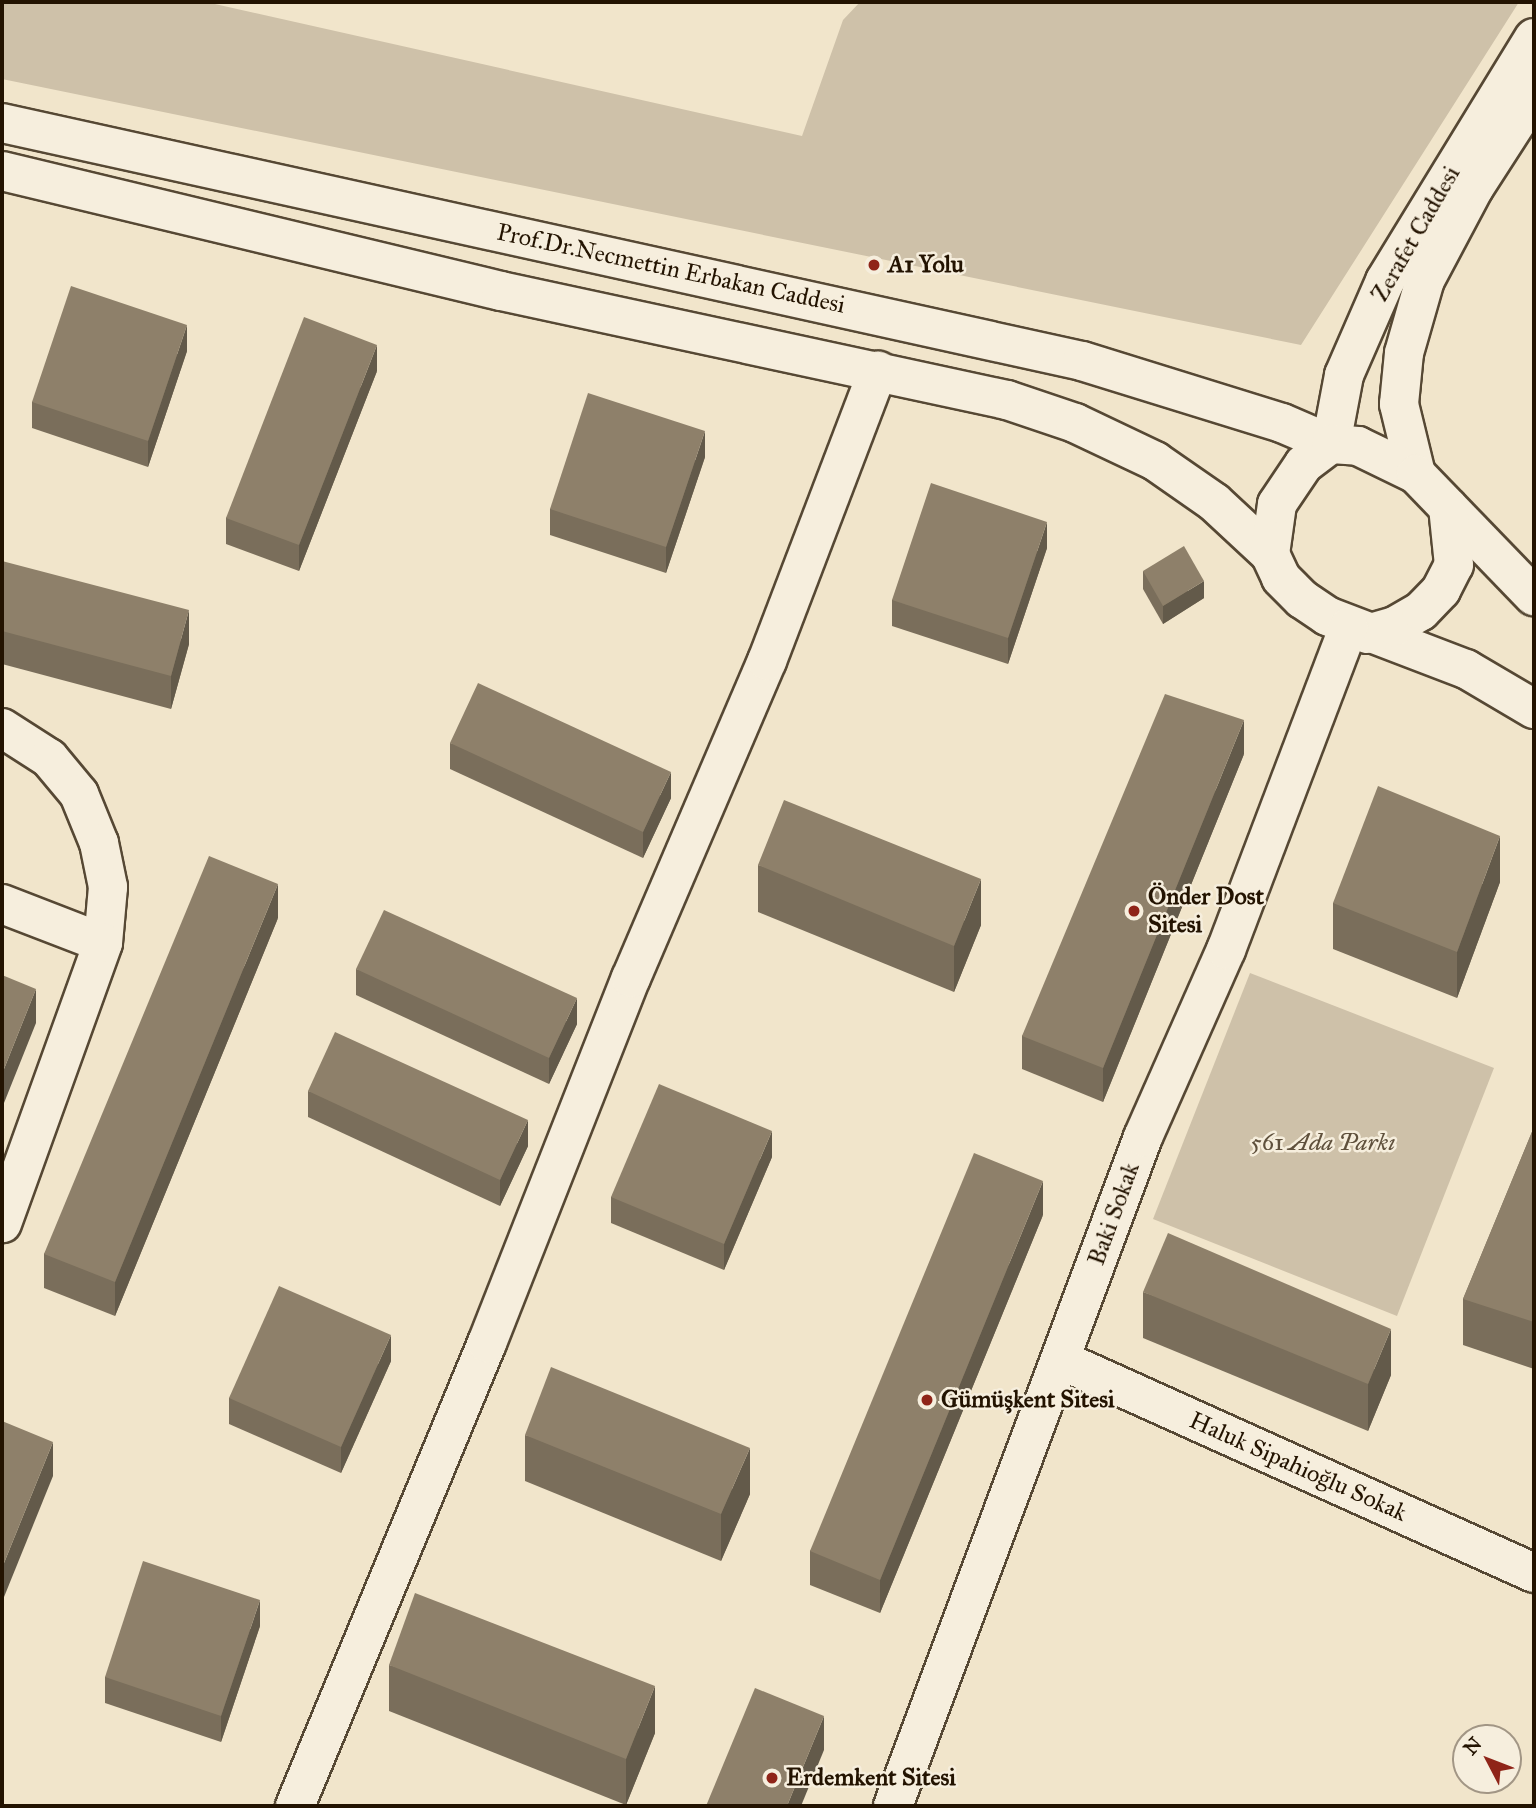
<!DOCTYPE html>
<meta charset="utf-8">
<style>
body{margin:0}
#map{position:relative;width:1536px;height:1808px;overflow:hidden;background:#f1e5cb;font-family:"IM FELL Great Primer",serif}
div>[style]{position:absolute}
.green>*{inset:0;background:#cec1a9}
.roads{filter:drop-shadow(2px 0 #564834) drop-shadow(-2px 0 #564834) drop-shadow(0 2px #564834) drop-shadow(0 -2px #564834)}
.street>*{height:38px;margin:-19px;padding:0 19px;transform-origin:19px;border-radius:19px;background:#f6eedd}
.secondary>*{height:38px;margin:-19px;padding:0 19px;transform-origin:19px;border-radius:19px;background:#f6eedd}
.wall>*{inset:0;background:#7a6e5b}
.shaded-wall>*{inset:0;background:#635a4a}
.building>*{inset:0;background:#8e806a}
.dots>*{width:19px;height:19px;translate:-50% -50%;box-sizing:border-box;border:4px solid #f6eedd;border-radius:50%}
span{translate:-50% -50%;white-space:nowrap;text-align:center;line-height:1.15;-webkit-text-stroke:5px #f6eedd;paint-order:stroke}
.street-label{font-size:24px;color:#231301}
.poi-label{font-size:24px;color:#231301;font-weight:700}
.left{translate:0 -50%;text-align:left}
.park-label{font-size:24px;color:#5f503c;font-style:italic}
.frame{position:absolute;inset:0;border:4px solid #231301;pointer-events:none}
.north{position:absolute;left:1452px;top:1724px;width:70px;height:70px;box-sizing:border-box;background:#f6eedd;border:2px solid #a29685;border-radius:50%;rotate:312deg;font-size:19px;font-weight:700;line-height:28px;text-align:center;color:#231301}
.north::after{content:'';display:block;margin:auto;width:24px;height:32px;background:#8f2418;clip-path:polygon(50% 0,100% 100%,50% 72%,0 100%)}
</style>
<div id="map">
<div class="green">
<i style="clip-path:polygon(2px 2px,206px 2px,802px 136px,843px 20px,860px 2px,1519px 2px,1301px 345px,2px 79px)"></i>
<i style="clip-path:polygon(1250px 973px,1494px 1068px,1397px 1316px,1153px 1219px)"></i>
</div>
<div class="roads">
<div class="street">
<i style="left:2px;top:728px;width:56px;rotate:32.6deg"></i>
<i style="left:49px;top:758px;width:47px;rotate:50.2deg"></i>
<i style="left:79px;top:794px;width:53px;rotate:67.8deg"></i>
<i style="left:99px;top:843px;width:45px;rotate:78.4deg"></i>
<i style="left:108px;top:887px;width:56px;rotate:95.1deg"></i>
<i style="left:103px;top:943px;width:298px;rotate:109.8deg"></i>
<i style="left:2px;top:904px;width:108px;rotate:21.1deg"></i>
<i style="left:1061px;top:1360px;width:519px;rotate:24.24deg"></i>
<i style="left:295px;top:1806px;width:501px;rotate:-67.48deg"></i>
<i style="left:487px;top:1343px;width:392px;rotate:-68.5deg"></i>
<i style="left:631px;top:978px;width:345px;rotate:-66.8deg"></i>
<i style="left:767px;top:661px;width:311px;rotate:-69.1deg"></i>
</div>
<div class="secondary">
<i style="left:2px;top:123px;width:1106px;rotate:12.43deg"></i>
<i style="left:1082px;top:361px;width:209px;rotate:17.2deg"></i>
<i style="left:1282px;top:423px;width:53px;rotate:23.2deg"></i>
<i style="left:2px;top:171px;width:513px;rotate:13.52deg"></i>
<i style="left:501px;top:291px;width:518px;rotate:12.16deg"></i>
<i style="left:1007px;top:400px;width:72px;rotate:18.7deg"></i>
<i style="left:1075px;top:423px;width:89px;rotate:25.4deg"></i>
<i style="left:1155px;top:461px;width:72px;rotate:34.8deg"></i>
<i style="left:1214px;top:502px;width:76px;rotate:42.9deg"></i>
<i style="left:1270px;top:554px;width:26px;rotate:65deg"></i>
<i style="left:1281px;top:578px;width:30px;rotate:45deg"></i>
<i style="left:1302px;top:599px;width:30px;rotate:34deg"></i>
<i style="left:1327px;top:616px;width:149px;rotate:20.9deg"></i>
<i style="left:1466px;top:669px;width:79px;rotate:30.5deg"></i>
<i style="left:1331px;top:444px;width:70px;rotate:-79.3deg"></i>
<i style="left:1344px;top:375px;width:103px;rotate:-66.4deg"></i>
<i style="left:1385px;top:281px;width:285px;rotate:-58.5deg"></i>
<i style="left:1416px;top:474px;width:72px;rotate:-103.7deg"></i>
<i style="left:1399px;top:404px;width:51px;rotate:-84.4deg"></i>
<i style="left:1404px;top:353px;width:76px;rotate:-74deg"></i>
<i style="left:1425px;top:280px;width:104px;rotate:-62deg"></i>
<i style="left:1474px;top:188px;width:111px;rotate:-57.2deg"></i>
<i style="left:1270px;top:554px;width:50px;rotate:-82deg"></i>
<i style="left:1277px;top:504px;width:48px;rotate:-56deg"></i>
<i style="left:1304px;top:464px;width:34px;rotate:-37deg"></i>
<i style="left:1331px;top:444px;width:27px;rotate:4deg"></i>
<i style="left:1358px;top:446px;width:64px;rotate:25.8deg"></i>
<i style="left:1416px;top:474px;width:170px;rotate:46deg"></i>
<i style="left:1367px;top:634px;width:29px;rotate:-16deg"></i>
<i style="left:1395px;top:626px;width:30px;rotate:-30deg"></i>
<i style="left:1421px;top:611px;width:29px;rotate:-46deg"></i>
<i style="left:1441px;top:590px;width:28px;rotate:-63deg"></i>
<i style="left:1454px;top:565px;width:58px;rotate:-95.9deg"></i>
<i style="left:893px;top:1806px;width:714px;rotate:-69.51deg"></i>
<i style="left:1143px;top:1137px;width:205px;rotate:-66.1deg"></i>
<i style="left:1226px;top:950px;width:346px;rotate:-69.2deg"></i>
</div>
</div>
<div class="wall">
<i style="clip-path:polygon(187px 351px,148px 467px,32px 428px,32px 402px)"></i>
<i style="clip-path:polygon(377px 371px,299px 571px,226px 544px,226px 518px)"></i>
<i style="clip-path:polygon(705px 457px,666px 573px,550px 535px,550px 509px)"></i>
<i style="clip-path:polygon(1047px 548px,1008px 664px,892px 626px,892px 600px)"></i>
<i style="clip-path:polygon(2px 561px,189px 644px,171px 709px,2px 664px)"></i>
<i style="clip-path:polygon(1143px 571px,1204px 598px,1163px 624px,1143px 589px)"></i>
<i style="clip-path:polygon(450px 743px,671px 798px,643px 858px,450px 769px)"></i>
<i style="clip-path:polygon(1244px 754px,1103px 1102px,1022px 1069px,1022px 1036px)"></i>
<i style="clip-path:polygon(758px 865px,981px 925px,954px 992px,758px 912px)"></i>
<i style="clip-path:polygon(1500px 882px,1457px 998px,1333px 949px,1333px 903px)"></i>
<i style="clip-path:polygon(278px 918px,115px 1316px,44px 1288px,44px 1254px)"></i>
<i style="clip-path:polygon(356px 969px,577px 1024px,549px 1084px,356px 995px)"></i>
<i style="clip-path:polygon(308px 1091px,528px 1146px,500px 1206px,308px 1117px)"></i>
<i style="clip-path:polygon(1534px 1127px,1534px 1369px,1463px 1345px,1463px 1299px)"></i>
<i style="clip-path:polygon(772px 1157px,724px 1270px,611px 1223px,611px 1197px)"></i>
<i style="clip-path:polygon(1043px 1215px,880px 1613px,810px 1585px,810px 1551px)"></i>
<i style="clip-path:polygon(1143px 1292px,1391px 1375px,1368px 1431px,1143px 1338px)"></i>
<i style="clip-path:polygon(391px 1361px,341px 1473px,229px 1424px,229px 1398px)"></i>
<i style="clip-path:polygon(525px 1435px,750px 1494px,721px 1561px,525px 1481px)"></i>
<i style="clip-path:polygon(260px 1626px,221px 1742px,105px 1703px,105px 1677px)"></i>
<i style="clip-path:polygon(389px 1665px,655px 1733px,626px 1805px,389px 1711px)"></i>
</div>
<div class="shaded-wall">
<i style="clip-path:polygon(187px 325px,187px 351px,148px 467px,148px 441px)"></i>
<i style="clip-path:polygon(377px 345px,377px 371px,299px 571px,299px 545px)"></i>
<i style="clip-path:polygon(705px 431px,705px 457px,666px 573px,666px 547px)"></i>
<i style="clip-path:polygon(1047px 522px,1047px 548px,1008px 664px,1008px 638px)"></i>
<i style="clip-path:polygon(1204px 581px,1204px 598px,1163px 624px,1163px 606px)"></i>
<i style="clip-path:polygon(189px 610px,189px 644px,171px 709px,171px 676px)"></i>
<i style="clip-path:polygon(1244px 720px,1244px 754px,1103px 1102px,1103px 1068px)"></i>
<i style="clip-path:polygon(671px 772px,671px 798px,643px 858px,643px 832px)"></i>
<i style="clip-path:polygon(1500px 836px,1500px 882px,1457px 998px,1457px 952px)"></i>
<i style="clip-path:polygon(981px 879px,981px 925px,954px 992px,954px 946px)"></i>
<i style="clip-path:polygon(278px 884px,278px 918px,115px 1316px,115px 1282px)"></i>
<i style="clip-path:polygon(36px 989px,36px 1023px,2px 1108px,2px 1074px)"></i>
<i style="clip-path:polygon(577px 998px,577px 1024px,549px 1084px,549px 1058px)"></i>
<i style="clip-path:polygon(528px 1120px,528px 1146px,500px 1206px,500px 1180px)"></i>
<i style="clip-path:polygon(772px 1131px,772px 1157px,724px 1270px,724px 1244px)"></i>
<i style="clip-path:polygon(1043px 1181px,1043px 1215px,880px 1613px,880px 1580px)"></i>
<i style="clip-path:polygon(1391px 1329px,1391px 1375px,1368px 1431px,1368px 1384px)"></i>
<i style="clip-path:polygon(391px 1335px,391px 1361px,341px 1473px,341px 1447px)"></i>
<i style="clip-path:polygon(53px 1442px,53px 1476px,2px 1602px,2px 1568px)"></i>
<i style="clip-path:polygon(750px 1448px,750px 1494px,721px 1561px,721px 1514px)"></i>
<i style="clip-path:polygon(260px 1600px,260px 1626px,221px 1742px,221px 1716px)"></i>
<i style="clip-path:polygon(655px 1686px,655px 1733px,626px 1805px,626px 1759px)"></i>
<i style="clip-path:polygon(824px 1716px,824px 1750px,801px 1806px,787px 1806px)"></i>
</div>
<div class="building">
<i style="clip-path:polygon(71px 286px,187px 325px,148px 441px,32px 402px)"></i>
<i style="clip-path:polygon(304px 317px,377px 345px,299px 545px,226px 518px)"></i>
<i style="clip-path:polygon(588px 393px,705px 431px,666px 547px,550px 509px)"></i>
<i style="clip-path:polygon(931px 483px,1047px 522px,1008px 638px,892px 600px)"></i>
<i style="clip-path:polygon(1184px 546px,1204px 581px,1163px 606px,1143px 571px)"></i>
<i style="clip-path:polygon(2px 561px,189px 610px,171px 676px,2px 631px)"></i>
<i style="clip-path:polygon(478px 683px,671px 772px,643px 832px,450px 743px)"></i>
<i style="clip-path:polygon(1165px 694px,1244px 720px,1103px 1068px,1022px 1036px)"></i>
<i style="clip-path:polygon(1378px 786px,1500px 836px,1457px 952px,1333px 903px)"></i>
<i style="clip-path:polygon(784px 800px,981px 879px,954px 946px,758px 865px)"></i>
<i style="clip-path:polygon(209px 856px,278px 884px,115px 1282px,44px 1254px)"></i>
<i style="clip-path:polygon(384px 910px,577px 998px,549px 1058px,356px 969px)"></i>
<i style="clip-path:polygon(2px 975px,36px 989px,2px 1074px)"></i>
<i style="clip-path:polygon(335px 1032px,528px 1120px,500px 1180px,308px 1091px)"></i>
<i style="clip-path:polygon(659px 1084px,772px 1131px,724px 1244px,611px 1197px)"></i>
<i style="clip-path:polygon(1534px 1127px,1534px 1322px,1463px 1299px)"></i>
<i style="clip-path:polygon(974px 1153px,1043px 1181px,880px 1580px,810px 1551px)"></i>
<i style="clip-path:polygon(1168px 1233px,1391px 1329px,1368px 1384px,1143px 1292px)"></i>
<i style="clip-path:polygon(279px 1286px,391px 1335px,341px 1447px,229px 1398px)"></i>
<i style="clip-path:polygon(551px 1367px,750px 1448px,721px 1514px,525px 1435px)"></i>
<i style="clip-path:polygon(2px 1421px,53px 1442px,2px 1568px)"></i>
<i style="clip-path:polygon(143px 1561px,260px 1600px,221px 1716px,105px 1677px)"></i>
<i style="clip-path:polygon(415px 1593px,655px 1686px,626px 1759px,389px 1665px)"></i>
<i style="clip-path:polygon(755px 1688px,824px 1716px,787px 1806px,706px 1806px)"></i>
</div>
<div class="dots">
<i style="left:874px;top:265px;background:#8f2418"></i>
<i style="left:1134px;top:911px;background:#8f2418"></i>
<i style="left:927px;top:1400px;background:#8f2418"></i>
<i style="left:772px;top:1778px;background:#8f2418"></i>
</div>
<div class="street-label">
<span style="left:1416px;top:234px;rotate:-60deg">Zerafet Caddesi</span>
<span style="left:671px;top:269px;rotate:12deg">Prof.Dr.Necmettin Erbakan Caddesi</span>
<span style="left:1114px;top:1214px;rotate:-70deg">Baki Sokak</span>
<span style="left:1298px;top:1467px;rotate:24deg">Haluk Sipahioğlu Sokak</span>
</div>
<div class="poi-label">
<span class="left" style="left:888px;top:265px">A1 Yolu</span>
<span class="left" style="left:1148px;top:911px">Önder Dost<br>Sitesi</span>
<span class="left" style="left:941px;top:1400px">Gümüşkent Sitesi</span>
<span class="left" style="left:786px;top:1778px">Erdemkent Sitesi</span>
</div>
<div class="park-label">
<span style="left:1323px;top:1143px">561 Ada Parkı</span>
</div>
<div class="frame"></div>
<div class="north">N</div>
</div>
